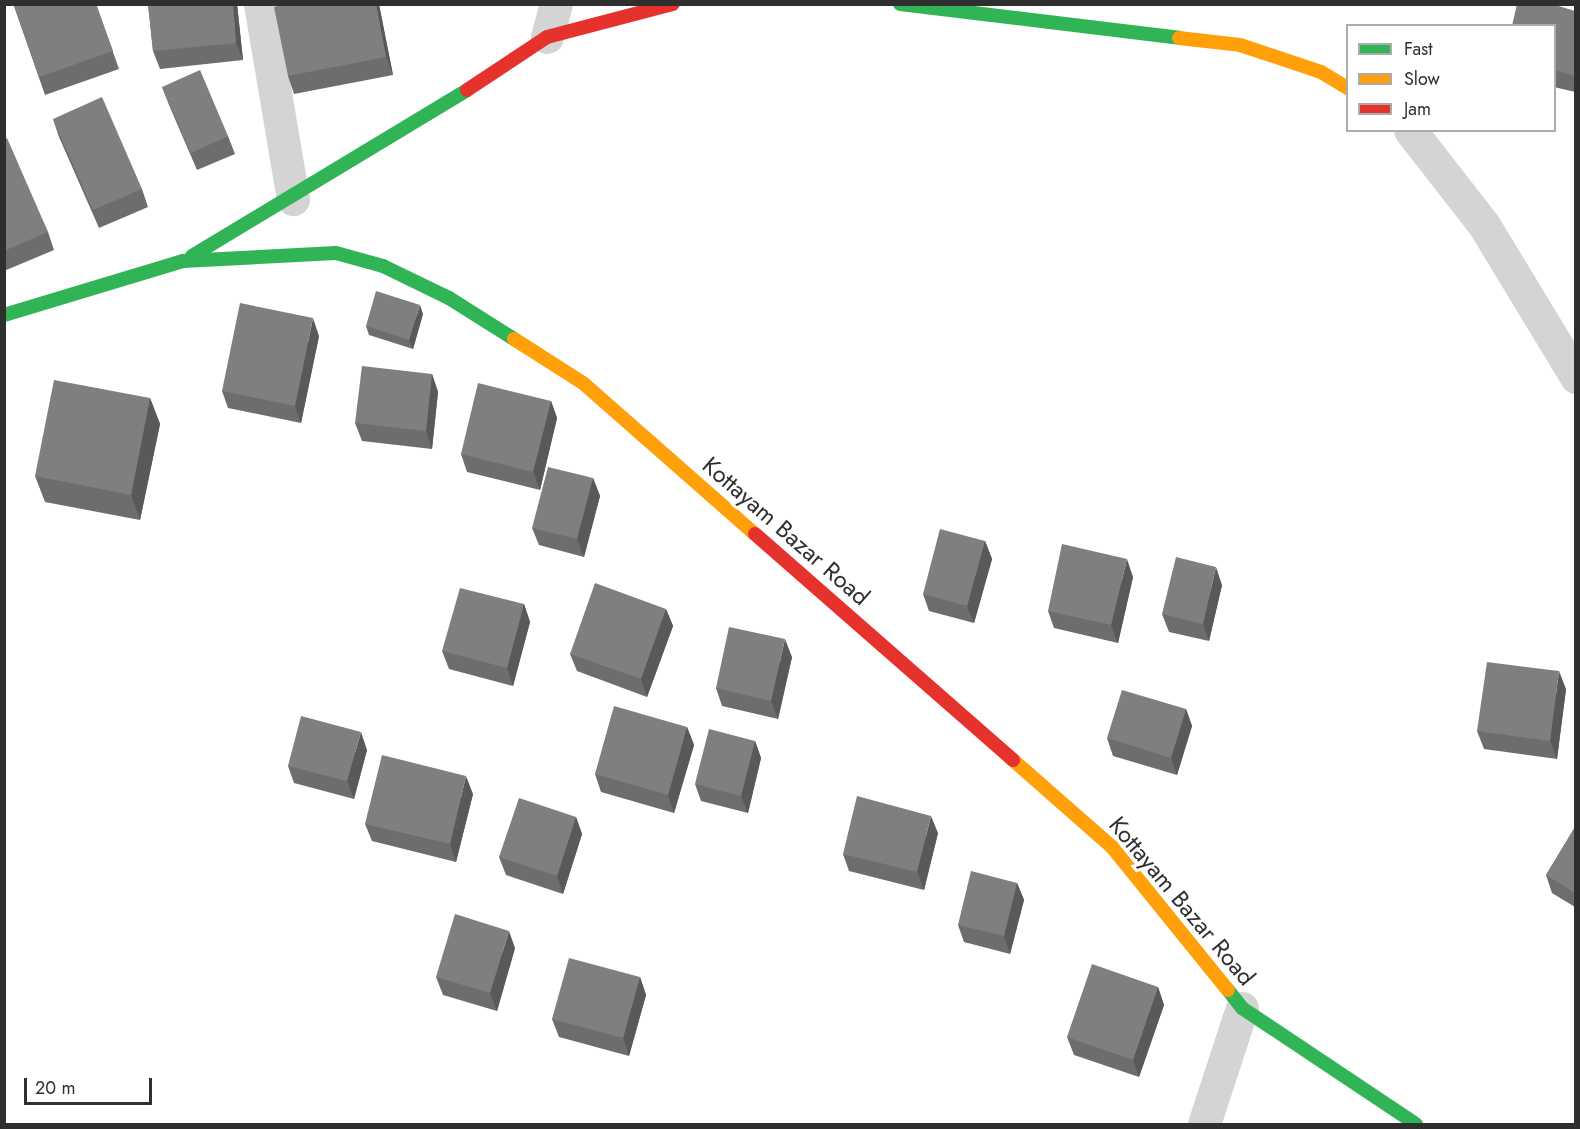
<!DOCTYPE html>
<style>
body{margin:0}
#map{position:relative;width:1580px;height:1129px;overflow:hidden;background:#fff;font-family:Jost,sans-serif}
div>[style]{position:absolute}
.street>*{height:33px;margin:-16.5px;padding:0 16.5px;transform-origin:16.5px;border-radius:16.5px;background:#d4d4d4}
.fast>*{height:14px;margin:-7px;padding:0 7px;transform-origin:7px;border-radius:7px;background:#30b455}
.slow>*{height:14px;margin:-7px;padding:0 7px;transform-origin:7px;border-radius:7px;background:#ff9f0a}
.jam>*{height:14px;margin:-7px;padding:0 7px;transform-origin:7px;border-radius:7px;background:#e5322d}
.wall>*{inset:0;background:#6d6d6d}
.shaded-wall>*{inset:0;background:#595959}
.building>*{inset:0;background:#7f7f7f}
span{translate:-50% -50%;white-space:nowrap;text-align:center;line-height:1.15;-webkit-text-stroke:6px #fff;paint-order:stroke}
.street-label{font-size:24px;color:#2f2f2f}
.frame{position:absolute;inset:0;border:6px solid #2f2f2f;pointer-events:none}
.legend{position:absolute;left:1346px;top:24px;width:210px;height:108px;box-sizing:border-box;background:#fff;border:2px solid #acacac;margin:0;padding:8px 10px;list-style:none;font-size:18px;color:#2f2f2f}
.legend li{display:flex;align-items:center;gap:12px;height:30px}
.legend b{width:30px;border:2px solid #acacac}
.scale{position:absolute;left:24px;top:1078px;width:128px;height:27px;box-sizing:border-box;border:3px solid #2f2f2f;border-top:0;padding-left:8px;font-size:18px;line-height:21px;white-space:nowrap;color:#2f2f2f;-webkit-text-stroke:4px #fff;paint-order:stroke}
</style>
<div id="map">
<div class="street">
<i style="left:260px;top:4px;width:198px;rotate:80.4deg"></i>
<i style="left:547px;top:37px;width:34px;rotate:-75deg"></i>
<i style="left:1410px;top:130px;width:120px;rotate:52.1deg"></i>
<i style="left:1484px;top:225px;width:178px;rotate:58.8deg"></i>
<i style="left:1204px;top:1124px;width:122px;rotate:-71.9deg"></i>
</div>
<div class="fast">
<i style="left:900px;top:4px;width:281px;rotate:6.9deg"></i>
<i style="left:192px;top:256px;width:321px;rotate:-31.1deg"></i>
<i style="left:4px;top:315px;width:187px;rotate:-16.8deg"></i>
<i style="left:183px;top:261px;width:153px;rotate:-3deg"></i>
<i style="left:336px;top:253px;width:49px;rotate:15.5deg"></i>
<i style="left:383px;top:266px;width:73px;rotate:25.9deg"></i>
<i style="left:449px;top:298px;width:77px;rotate:32.2deg"></i>
<i style="left:1228px;top:990px;width:23px;rotate:52deg"></i>
<i style="left:1242px;top:1008px;width:209px;rotate:33.7deg"></i>
</div>
<div class="slow">
<i style="left:1179px;top:38px;width:61px;rotate:6.5deg"></i>
<i style="left:1240px;top:45px;width:85px;rotate:18.4deg"></i>
<i style="left:1321px;top:72px;width:31px;rotate:31deg"></i>
<i style="left:514px;top:339px;width:82px;rotate:32.5deg"></i>
<i style="left:583px;top:383px;width:229px;rotate:41.3deg"></i>
<i style="left:1013px;top:760px;width:132px;rotate:41.3deg"></i>
<i style="left:1112px;top:847px;width:184px;rotate:51deg"></i>
</div>
<div class="jam">
<i style="left:467px;top:90px;width:96px;rotate:-33.5deg"></i>
<i style="left:547px;top:37px;width:130px;rotate:-14.7deg"></i>
<i style="left:755px;top:534px;width:343px;rotate:41.2deg"></i>
</div>
<div class="wall">
<i style="clip-path:polygon(96px 4px,119px 69px,45px 95px,14px 6px)"></i>
<i style="clip-path:polygon(148px 4px,237px 4px,243px 60px,160px 69px,153px 51px)"></i>
<i style="clip-path:polygon(379px 4px,393px 75px,294px 94px,288px 76px)"></i>
<i style="clip-path:polygon(1575px 11px,1575px 92px,1554px 87px,1554px 26px)"></i>
<i style="clip-path:polygon(162px 87px,228px 136px,235px 154px,197px 170px,169px 105px)"></i>
<i style="clip-path:polygon(53px 119px,142px 189px,148px 207px,99px 228px,59px 137px)"></i>
<i style="clip-path:polygon(4px 139px,48px 232px,54px 250px,4px 271px)"></i>
<i style="clip-path:polygon(423px 314px,413px 349px,369px 335px,366px 326px)"></i>
<i style="clip-path:polygon(319px 336px,301px 423px,228px 408px,222px 391px)"></i>
<i style="clip-path:polygon(432px 374px,438px 392px,432px 449px,362px 441px,355px 423px)"></i>
<i style="clip-path:polygon(150px 398px,160px 424px,140px 520px,45px 502px,35px 476px)"></i>
<i style="clip-path:polygon(551px 401px,557px 418px,540px 490px,467px 472px,461px 454px)"></i>
<i style="clip-path:polygon(593px 478px,600px 496px,584px 557px,539px 545px,532px 528px)"></i>
<i style="clip-path:polygon(985px 541px,992px 559px,974px 623px,929px 611px,923px 594px)"></i>
<i style="clip-path:polygon(1133px 577px,1118px 643px,1054px 628px,1048px 611px)"></i>
<i style="clip-path:polygon(1222px 585px,1209px 641px,1169px 632px,1162px 614px)"></i>
<i style="clip-path:polygon(524px 604px,530px 622px,513px 686px,449px 669px,442px 651px)"></i>
<i style="clip-path:polygon(666px 609px,673px 626px,647px 697px,577px 671px,570px 654px)"></i>
<i style="clip-path:polygon(792px 657px,778px 719px,722px 706px,716px 688px)"></i>
<i style="clip-path:polygon(1566px 689px,1557px 759px,1484px 749px,1477px 731px)"></i>
<i style="clip-path:polygon(1186px 709px,1192px 726px,1177px 775px,1113px 756px,1107px 738px)"></i>
<i style="clip-path:polygon(687px 727px,694px 745px,674px 813px,601px 792px,595px 774px)"></i>
<i style="clip-path:polygon(755px 741px,761px 758px,748px 813px,701px 801px,695px 784px)"></i>
<i style="clip-path:polygon(367px 750px,354px 799px,294px 783px,288px 766px)"></i>
<i style="clip-path:polygon(473px 794px,456px 862px,372px 841px,365px 824px)"></i>
<i style="clip-path:polygon(576px 817px,582px 834px,563px 894px,506px 875px,499px 857px)"></i>
<i style="clip-path:polygon(1575px 827px,1575px 907px,1552px 893px,1546px 875px)"></i>
<i style="clip-path:polygon(938px 833px,924px 890px,849px 871px,843px 854px)"></i>
<i style="clip-path:polygon(1017px 883px,1024px 900px,1010px 954px,964px 942px,958px 925px)"></i>
<i style="clip-path:polygon(515px 948px,497px 1011px,443px 995px,436px 977px)"></i>
<i style="clip-path:polygon(640px 977px,646px 995px,629px 1056px,559px 1037px,552px 1019px)"></i>
<i style="clip-path:polygon(1158px 987px,1164px 1005px,1139px 1077px,1074px 1055px,1067px 1037px)"></i>
</div>
<div class="shaded-wall">
<i style="clip-path:polygon(233px 4px,237px 4px,243px 60px,236px 43px)"></i>
<i style="clip-path:polygon(376px 4px,379px 5px,393px 75px,386px 57px)"></i>
<i style="clip-path:polygon(420px 305px,423px 314px,413px 349px,409px 340px)"></i>
<i style="clip-path:polygon(313px 318px,319px 336px,301px 423px,295px 406px)"></i>
<i style="clip-path:polygon(432px 374px,438px 392px,432px 449px,426px 431px)"></i>
<i style="clip-path:polygon(150px 398px,160px 424px,140px 520px,131px 495px)"></i>
<i style="clip-path:polygon(551px 401px,557px 418px,540px 490px,533px 472px)"></i>
<i style="clip-path:polygon(593px 478px,600px 496px,584px 557px,577px 539px)"></i>
<i style="clip-path:polygon(985px 541px,992px 559px,974px 623px,967px 606px)"></i>
<i style="clip-path:polygon(1127px 559px,1133px 577px,1118px 643px,1111px 625px)"></i>
<i style="clip-path:polygon(1216px 567px,1222px 585px,1209px 641px,1203px 624px)"></i>
<i style="clip-path:polygon(524px 604px,530px 622px,513px 686px,507px 668px)"></i>
<i style="clip-path:polygon(666px 609px,673px 626px,647px 697px,641px 679px)"></i>
<i style="clip-path:polygon(785px 639px,792px 657px,778px 719px,771px 701px)"></i>
<i style="clip-path:polygon(1559px 671px,1566px 689px,1557px 759px,1550px 741px)"></i>
<i style="clip-path:polygon(1186px 709px,1192px 726px,1177px 775px,1171px 758px)"></i>
<i style="clip-path:polygon(687px 727px,694px 745px,674px 813px,668px 795px)"></i>
<i style="clip-path:polygon(361px 732px,367px 750px,354px 799px,347px 781px)"></i>
<i style="clip-path:polygon(755px 741px,761px 758px,748px 813px,741px 796px)"></i>
<i style="clip-path:polygon(466px 776px,473px 794px,456px 862px,450px 844px)"></i>
<i style="clip-path:polygon(931px 816px,938px 833px,924px 890px,917px 872px)"></i>
<i style="clip-path:polygon(576px 817px,582px 834px,563px 894px,557px 876px)"></i>
<i style="clip-path:polygon(1017px 883px,1024px 900px,1010px 954px,1004px 936px)"></i>
<i style="clip-path:polygon(509px 931px,515px 948px,497px 1011px,490px 993px)"></i>
<i style="clip-path:polygon(640px 977px,646px 995px,629px 1056px,623px 1038px)"></i>
<i style="clip-path:polygon(1158px 987px,1164px 1005px,1139px 1077px,1133px 1060px)"></i>
</div>
<div class="building">
<i style="clip-path:polygon(19px 4px,96px 4px,113px 51px,39px 77px,14px 6px)"></i>
<i style="clip-path:polygon(148px 4px,233px 4px,236px 43px,153px 51px)"></i>
<i style="clip-path:polygon(286px 4px,376px 4px,386px 57px,288px 76px,274px 7px)"></i>
<i style="clip-path:polygon(1517px 4px,1552px 4px,1575px 11px,1575px 76px,1554px 70px,1554px 26px,1512px 26px)"></i>
<i style="clip-path:polygon(200px 70px,228px 136px,191px 153px,162px 87px)"></i>
<i style="clip-path:polygon(102px 97px,142px 189px,93px 210px,53px 119px)"></i>
<i style="clip-path:polygon(7px 138px,48px 232px,4px 251px,4px 139px)"></i>
<i style="clip-path:polygon(376px 291px,420px 305px,409px 340px,366px 326px)"></i>
<i style="clip-path:polygon(240px 303px,313px 318px,295px 406px,222px 391px)"></i>
<i style="clip-path:polygon(362px 366px,432px 374px,426px 431px,355px 423px)"></i>
<i style="clip-path:polygon(54px 380px,150px 398px,131px 495px,35px 476px)"></i>
<i style="clip-path:polygon(478px 383px,551px 401px,533px 472px,461px 454px)"></i>
<i style="clip-path:polygon(548px 467px,593px 478px,577px 539px,532px 528px)"></i>
<i style="clip-path:polygon(940px 529px,985px 541px,967px 606px,923px 594px)"></i>
<i style="clip-path:polygon(1062px 544px,1127px 559px,1111px 625px,1048px 611px)"></i>
<i style="clip-path:polygon(1176px 557px,1216px 567px,1203px 624px,1162px 614px)"></i>
<i style="clip-path:polygon(595px 583px,666px 609px,641px 679px,570px 654px)"></i>
<i style="clip-path:polygon(460px 588px,524px 604px,507px 668px,442px 651px)"></i>
<i style="clip-path:polygon(729px 627px,785px 639px,771px 701px,716px 688px)"></i>
<i style="clip-path:polygon(1487px 662px,1559px 671px,1550px 741px,1477px 731px)"></i>
<i style="clip-path:polygon(1122px 690px,1186px 709px,1171px 758px,1107px 738px)"></i>
<i style="clip-path:polygon(614px 706px,687px 727px,668px 795px,595px 774px)"></i>
<i style="clip-path:polygon(301px 716px,361px 732px,347px 781px,288px 766px)"></i>
<i style="clip-path:polygon(709px 729px,755px 741px,741px 796px,695px 784px)"></i>
<i style="clip-path:polygon(382px 755px,466px 776px,450px 844px,365px 824px)"></i>
<i style="clip-path:polygon(857px 796px,931px 816px,917px 872px,843px 854px)"></i>
<i style="clip-path:polygon(519px 798px,576px 817px,557px 876px,499px 857px)"></i>
<i style="clip-path:polygon(1575px 827px,1575px 893px,1546px 875px)"></i>
<i style="clip-path:polygon(971px 871px,1017px 883px,1004px 936px,958px 925px)"></i>
<i style="clip-path:polygon(455px 914px,509px 931px,490px 993px,436px 977px)"></i>
<i style="clip-path:polygon(569px 958px,640px 977px,623px 1038px,552px 1019px)"></i>
<i style="clip-path:polygon(1092px 964px,1158px 987px,1133px 1060px,1067px 1037px)"></i>
</div>
<div class="street-label">
<span style="left:786px;top:531px;rotate:41deg">Kottayam Bazar Road</span>
<span style="left:1182px;top:901px;rotate:50deg">Kottayam Bazar Road</span>
</div>
<div class="frame"></div>
<ul class="legend">
<li><b style="height:8px;background:#30b455"></b>Fast</li>
<li><b style="height:8px;background:#ff9f0a"></b>Slow</li>
<li><b style="height:8px;background:#e5322d"></b>Jam</li>
</ul>
<div class="scale">20 m</div>
</div>
